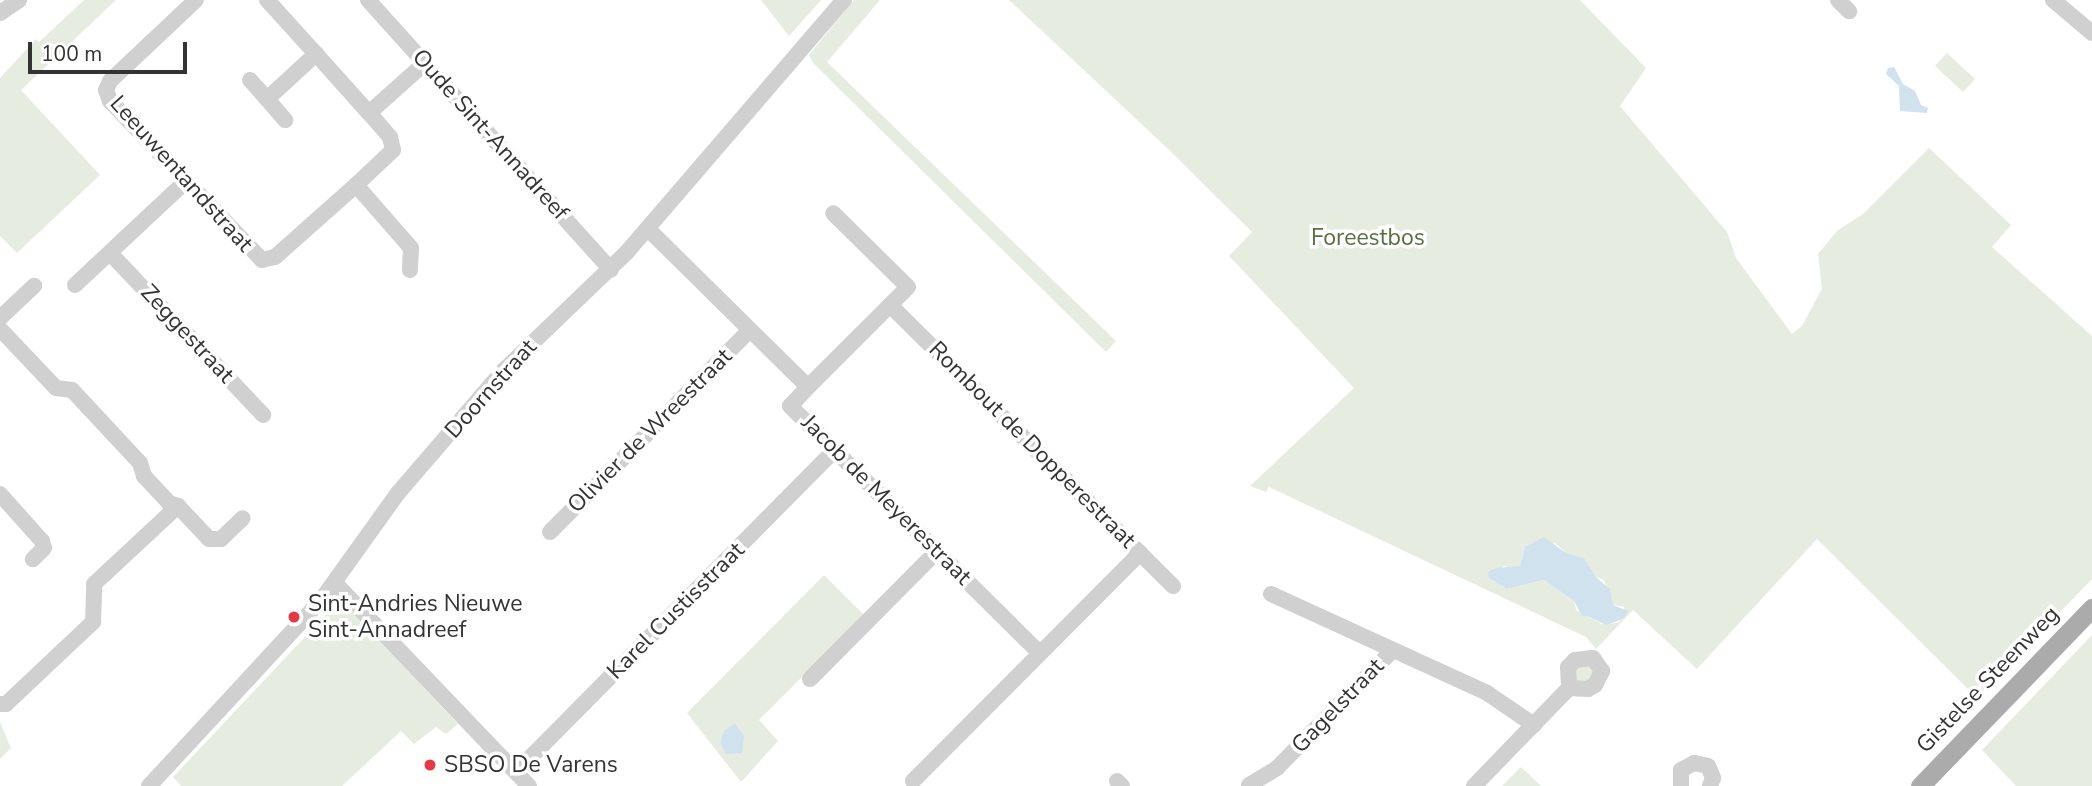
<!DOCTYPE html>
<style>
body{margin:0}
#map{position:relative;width:2092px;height:786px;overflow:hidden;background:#fff;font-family:"Nunito Sans",sans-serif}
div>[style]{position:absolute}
.green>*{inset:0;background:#e6ecdf}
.water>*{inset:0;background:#cfe2ee}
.minor>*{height:16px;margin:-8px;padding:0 8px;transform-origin:8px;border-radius:8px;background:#d0d0d0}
.major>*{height:19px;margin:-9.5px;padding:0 9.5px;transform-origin:9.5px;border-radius:9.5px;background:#ababab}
.dots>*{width:19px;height:19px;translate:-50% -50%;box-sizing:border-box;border:4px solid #fff;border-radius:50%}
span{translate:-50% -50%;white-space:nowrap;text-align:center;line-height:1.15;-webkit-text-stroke:7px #fff;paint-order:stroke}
.street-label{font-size:23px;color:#333}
.park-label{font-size:23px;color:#56703f}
.poi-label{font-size:23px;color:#333}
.left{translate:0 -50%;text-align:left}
.scale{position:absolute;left:28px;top:42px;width:159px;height:32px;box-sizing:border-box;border:4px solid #333;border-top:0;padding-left:9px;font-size:21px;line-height:24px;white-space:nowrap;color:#333;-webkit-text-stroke:5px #fff;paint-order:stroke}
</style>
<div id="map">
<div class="green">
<i style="clip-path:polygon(84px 0,116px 0,21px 90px,100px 175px,17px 253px,0 236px,0 78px,36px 39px,39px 42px)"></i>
<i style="clip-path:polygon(761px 0,821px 0,789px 36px)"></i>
<i style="clip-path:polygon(854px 0,880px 0,827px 62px,1116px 341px,1106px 352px,813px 63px,809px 55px)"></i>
<i style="clip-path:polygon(evenodd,1009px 0,1580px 0,1646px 68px,1620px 106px,1727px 232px,1736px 258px,1792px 334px,1802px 326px,1822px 289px,1818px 254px,1837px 231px,1863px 214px,1929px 148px,2011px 225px,1992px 247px,2092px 336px,2092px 579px,1977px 698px,1817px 539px,1697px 669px,1633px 610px,1596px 649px,1586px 637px,1269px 487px,1266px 492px,1250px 486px,1354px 388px,1229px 256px,1252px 232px,1166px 147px,1009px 0,1555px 543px,1566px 553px,1584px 558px,1596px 577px,1604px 580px,1613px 605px,1624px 607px,1623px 619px,1617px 623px,1602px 624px,1576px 610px,1574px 601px,1544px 580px,1507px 589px,1489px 578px,1504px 566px,1514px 569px,1520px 566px,1525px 547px,1555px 543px)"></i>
<i style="clip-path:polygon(1947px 53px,1975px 79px,1963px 92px,1935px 66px)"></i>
<i style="clip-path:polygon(824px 575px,864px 615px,759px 720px,778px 741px,741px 782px,687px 713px)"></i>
<i style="clip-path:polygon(344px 604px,458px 724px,446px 734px,436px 727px,414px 744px,401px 731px,342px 786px,181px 786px,173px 777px,335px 605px)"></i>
<i style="clip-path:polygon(2092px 635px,2092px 786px,2016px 786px,1982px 750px)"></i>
<i style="clip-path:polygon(1575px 666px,1595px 666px,1592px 683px,1575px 680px)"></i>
<i style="clip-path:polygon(0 722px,11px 748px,0 759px)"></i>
<i style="clip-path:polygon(1521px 767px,1541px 786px,1502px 786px)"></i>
</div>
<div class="water">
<i style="clip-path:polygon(1894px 67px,1903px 84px,1915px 91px,1921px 105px,1928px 108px,1927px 113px,1900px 111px,1899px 86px,1886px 74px,1888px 68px)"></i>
<i style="clip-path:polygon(1544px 537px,1566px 553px,1584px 558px,1596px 577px,1610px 589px,1613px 605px,1628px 611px,1623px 619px,1606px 625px,1587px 616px,1582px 616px,1574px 601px,1544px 580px,1507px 589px,1489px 578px,1488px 572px,1496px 568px,1520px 566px,1525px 547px)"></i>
<i style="clip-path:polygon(735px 723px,744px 736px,742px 753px,726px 754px,720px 743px,724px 731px)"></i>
</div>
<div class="minor">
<i style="left:196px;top:0;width:118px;rotate:136.7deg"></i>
<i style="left:110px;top:81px;width:10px;rotate:114deg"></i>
<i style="left:106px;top:90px;width:12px;rotate:70deg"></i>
<i style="left:110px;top:101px;width:220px;rotate:46.3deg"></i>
<i style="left:262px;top:260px;width:13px;rotate:-13deg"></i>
<i style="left:275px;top:257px;width:108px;rotate:-41.6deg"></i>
<i style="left:356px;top:185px;width:84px;rotate:48.9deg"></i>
<i style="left:411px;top:248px;width:22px;rotate:93deg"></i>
<i style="left:368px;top:0;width:363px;rotate:48deg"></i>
<i style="left:1838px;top:0;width:16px;rotate:45deg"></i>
<i style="left:2053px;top:0;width:51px;rotate:40.2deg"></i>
<i style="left:0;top:13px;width:23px;rotate:-34deg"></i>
<i style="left:316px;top:54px;width:79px;rotate:48.1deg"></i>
<i style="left:250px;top:80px;width:25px;rotate:48deg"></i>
<i style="left:267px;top:99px;width:67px;rotate:-42.6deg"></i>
<i style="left:316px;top:54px;width:73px;rotate:-132.2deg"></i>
<i style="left:267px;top:99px;width:28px;rotate:49deg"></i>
<i style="left:356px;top:185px;width:51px;rotate:-43.4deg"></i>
<i style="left:393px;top:150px;width:13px;rotate:-103deg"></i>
<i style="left:390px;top:137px;width:32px;rotate:-131deg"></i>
<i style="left:369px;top:113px;width:75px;rotate:-41.8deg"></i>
<i style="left:648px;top:229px;width:225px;rotate:44.6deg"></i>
<i style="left:808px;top:387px;width:26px;rotate:133deg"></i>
<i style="left:790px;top:406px;width:351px;rotate:44.7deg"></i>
<i style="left:110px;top:253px;width:223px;rotate:46.6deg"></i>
<i style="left:75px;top:285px;width:152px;rotate:-43.1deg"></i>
<i style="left:890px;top:305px;width:399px;rotate:44.8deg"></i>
<i style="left:0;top:318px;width:47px;rotate:-43.3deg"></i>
<i style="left:0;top:329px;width:81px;rotate:46.5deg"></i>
<i style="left:56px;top:388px;width:16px;rotate:7deg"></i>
<i style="left:72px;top:390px;width:100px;rotate:47deg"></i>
<i style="left:140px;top:463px;width:14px;rotate:73deg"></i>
<i style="left:144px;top:476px;width:37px;rotate:47deg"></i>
<i style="left:169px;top:503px;width:9px;rotate:18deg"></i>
<i style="left:178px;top:506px;width:45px;rotate:46.8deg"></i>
<i style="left:209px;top:539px;width:12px"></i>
<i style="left:221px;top:539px;width:30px;rotate:-44deg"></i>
<i style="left:808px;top:387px;width:141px;rotate:-45deg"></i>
<i style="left:908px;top:287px;width:105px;rotate:-135.4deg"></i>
<i style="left:0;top:494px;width:63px;rotate:48.2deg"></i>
<i style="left:42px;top:541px;width:7px;rotate:74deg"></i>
<i style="left:44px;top:548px;width:16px;rotate:135deg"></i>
<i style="left:550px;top:532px;width:284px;rotate:-45.3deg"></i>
<i style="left:335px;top:583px;width:281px;rotate:46.3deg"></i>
<i style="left:1271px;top:594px;width:238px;rotate:24.6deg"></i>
<i style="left:1487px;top:693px;width:57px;rotate:34.2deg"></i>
<i style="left:810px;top:679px;width:180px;rotate:-45.2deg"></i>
<i style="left:0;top:704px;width:6px"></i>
<i style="left:6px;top:704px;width:120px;rotate:-43.3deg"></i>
<i style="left:93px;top:622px;width:38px;rotate:-88deg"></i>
<i style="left:94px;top:584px;width:115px;rotate:-42.9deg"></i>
<i style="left:516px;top:772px;width:453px;rotate:-45.3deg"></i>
<i style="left:913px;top:781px;width:322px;rotate:-45.1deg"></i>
<i style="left:1117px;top:781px;width:7px;rotate:45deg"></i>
<i style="left:1249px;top:785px;width:33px;rotate:-31deg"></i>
<i style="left:1277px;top:768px;width:165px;rotate:-45.5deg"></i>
<i style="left:149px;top:786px;width:255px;rotate:-47.2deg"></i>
<i style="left:322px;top:599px;width:130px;rotate:-54.4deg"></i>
<i style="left:398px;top:493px;width:160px;rotate:-49.3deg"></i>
<i style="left:502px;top:372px;width:173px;rotate:-43.8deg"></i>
<i style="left:627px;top:252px;width:333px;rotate:-49.3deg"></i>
<i style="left:1474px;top:786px;width:136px;rotate:-45.9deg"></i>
<i style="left:1569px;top:688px;width:19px;rotate:3deg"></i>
<i style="left:1588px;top:689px;width:8px;rotate:-30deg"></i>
<i style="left:1595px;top:685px;width:16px;rotate:-63deg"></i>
<i style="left:1602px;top:671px;width:16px;rotate:-125deg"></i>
<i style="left:1593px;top:658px;width:18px;rotate:174deg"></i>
<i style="left:1575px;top:660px;width:10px;rotate:135deg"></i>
<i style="left:1568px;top:667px;width:21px;rotate:87deg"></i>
<i style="left:1681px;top:786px;width:16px;rotate:-90deg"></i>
<i style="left:1681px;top:770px;width:15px;rotate:-28deg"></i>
<i style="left:1694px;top:763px;width:14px;rotate:12deg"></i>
<i style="left:1708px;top:766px;width:13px;rotate:67deg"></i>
<i style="left:1713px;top:778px;width:9px;rotate:111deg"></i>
</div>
<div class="major">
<i style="left:1920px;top:786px;width:248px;rotate:-46deg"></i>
</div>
<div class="dots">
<i style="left:294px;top:617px;background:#e63946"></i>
<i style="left:430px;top:765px;background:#e63946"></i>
</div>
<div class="street-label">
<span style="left:490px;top:135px;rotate:48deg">Oude Sint-Annadreef</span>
<span style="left:181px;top:174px;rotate:48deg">Leeuwentandstraat</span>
<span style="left:187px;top:334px;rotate:47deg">Zeggestraat</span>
<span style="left:491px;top:389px;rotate:-48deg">Doornstraat</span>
<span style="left:650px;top:431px;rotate:-45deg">Olivier de Wreestraat</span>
<span style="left:1032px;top:445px;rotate:45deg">Rombout de Dopperestraat</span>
<span style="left:886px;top:500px;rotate:45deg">Jacob de Meyerestraat</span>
<span style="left:676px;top:611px;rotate:-45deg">Karel Custisstraat</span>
<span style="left:1988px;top:680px;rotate:-46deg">Gistelse Steenweg</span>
<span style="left:1338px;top:706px;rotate:-46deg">Gagelstraat</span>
</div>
<div class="park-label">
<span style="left:1368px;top:238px">Foreestbos</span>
</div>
<div class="poi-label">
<span class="left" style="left:308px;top:617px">Sint-Andries Nieuwe<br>Sint-Annadreef</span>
<span class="left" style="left:444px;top:765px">SBSO De Varens</span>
</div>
<div class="scale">100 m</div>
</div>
